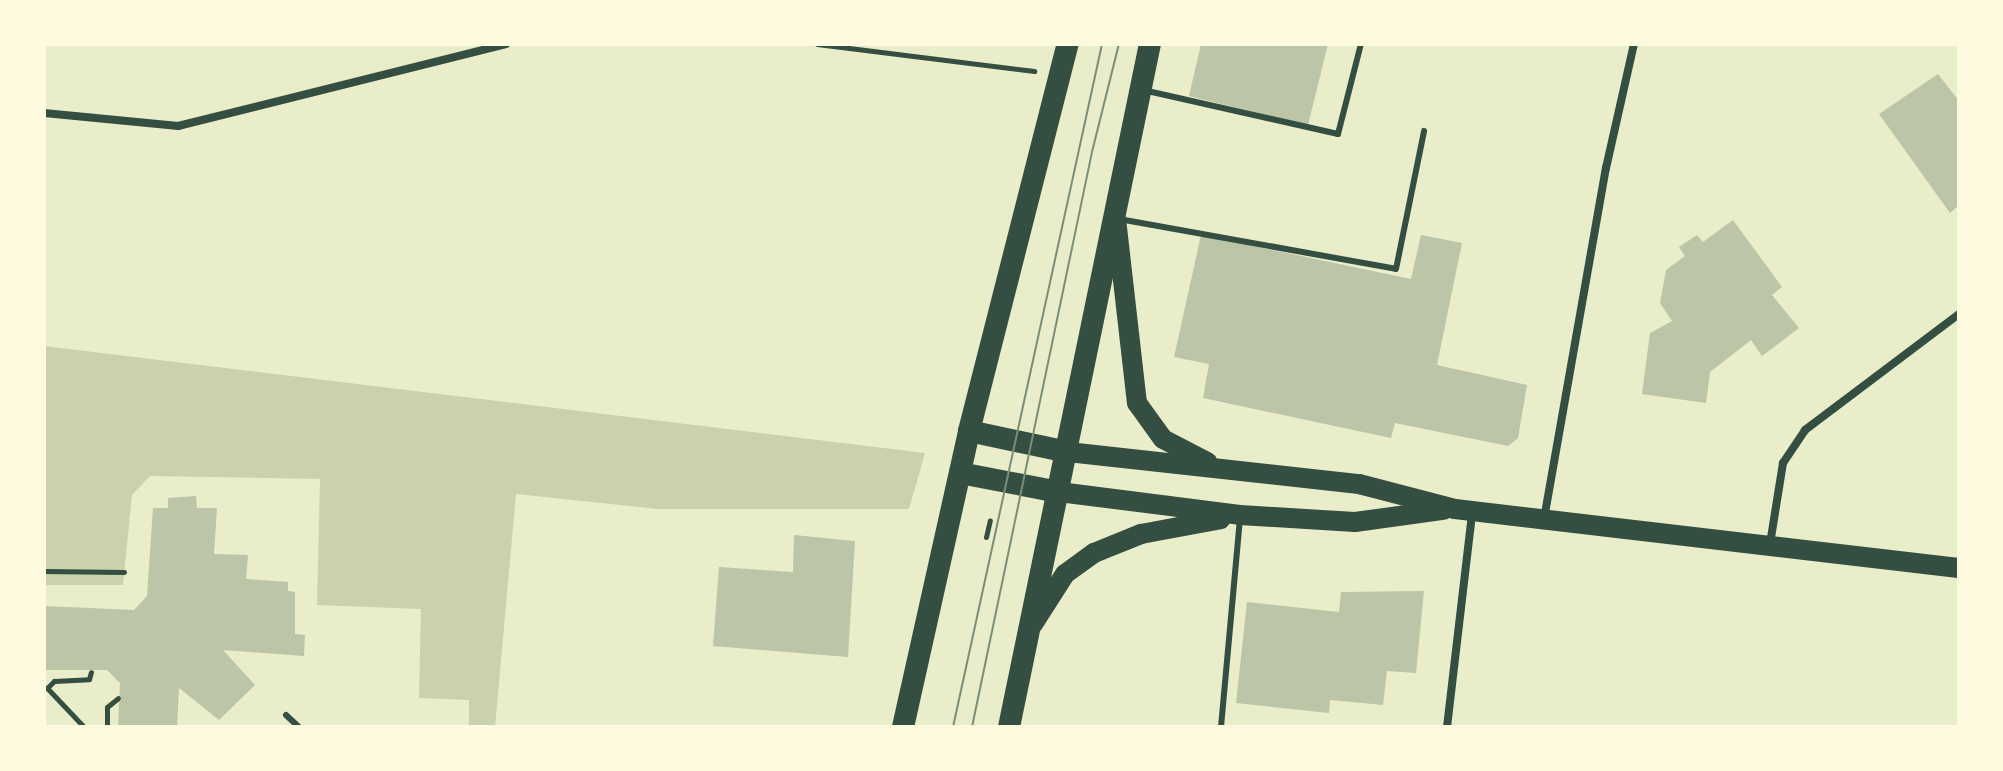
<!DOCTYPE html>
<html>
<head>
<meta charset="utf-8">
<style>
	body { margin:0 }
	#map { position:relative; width:2003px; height:771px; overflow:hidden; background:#e9edc9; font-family:"Roboto Condensed",sans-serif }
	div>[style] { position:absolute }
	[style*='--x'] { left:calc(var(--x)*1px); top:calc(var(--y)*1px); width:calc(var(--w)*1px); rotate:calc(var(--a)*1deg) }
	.green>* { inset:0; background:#cad2ad }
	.building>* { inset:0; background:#bcc5a7 }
	.path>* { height:5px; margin:-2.5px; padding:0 2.5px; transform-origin:2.5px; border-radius:2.5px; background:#344e41 }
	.service>* { height:6px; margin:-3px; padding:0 3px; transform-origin:3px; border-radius:3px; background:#344e41 }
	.minor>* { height:8px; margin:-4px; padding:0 4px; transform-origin:4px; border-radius:4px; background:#344e41 }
	.primary>* { height:20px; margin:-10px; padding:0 10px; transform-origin:10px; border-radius:10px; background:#344e41 }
	.trunk>* { height:22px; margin:-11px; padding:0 11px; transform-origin:11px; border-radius:11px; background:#344e41 }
	.tram>* { height:2px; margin:-1px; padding:0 1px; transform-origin:1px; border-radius:1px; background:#7c8e77 }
	span { translate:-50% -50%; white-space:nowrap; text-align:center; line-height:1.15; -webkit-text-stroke:8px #fefae0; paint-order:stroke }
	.frame { position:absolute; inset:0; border:46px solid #fefae0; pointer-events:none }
</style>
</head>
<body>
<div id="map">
	<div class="green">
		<i style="clip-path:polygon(44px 346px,925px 453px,909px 509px,658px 509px,516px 494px,495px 727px,469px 727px,469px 700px,419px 698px,421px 609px,317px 605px,320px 479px,150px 476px,132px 495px,123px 585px,44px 585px)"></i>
	</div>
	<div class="building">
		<i style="clip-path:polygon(1201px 44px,1328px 44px,1308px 125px,1189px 96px)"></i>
		<i style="clip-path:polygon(1938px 74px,1959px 101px,1959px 205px,1950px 213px,1879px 114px)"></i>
		<i style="clip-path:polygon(1733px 220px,1782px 287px,1772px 295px,1799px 328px,1762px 356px,1751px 340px,1710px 372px,1706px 403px,1642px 394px,1650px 333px,1672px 321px,1660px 303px,1666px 270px,1685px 256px,1679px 247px,1697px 235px,1703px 242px)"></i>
		<i style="clip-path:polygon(1201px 235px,1411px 279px,1421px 235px,1462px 243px,1437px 365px,1527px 385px,1518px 438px,1508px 446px,1395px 423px,1391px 438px,1203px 398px,1209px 364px,1174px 357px)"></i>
		<i style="clip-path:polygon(196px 496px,197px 508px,217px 508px,214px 554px,248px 555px,246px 579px,288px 582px,288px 591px,295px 592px,295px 634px,305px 635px,304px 656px,223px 650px,255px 685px,219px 720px,179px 688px,177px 727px,118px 727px,120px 683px,107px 670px,44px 670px,44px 606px,134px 610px,147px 596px,153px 508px,168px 508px,168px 498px)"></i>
		<i style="clip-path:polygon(794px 535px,855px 541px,848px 657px,713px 646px,719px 567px,793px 572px)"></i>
		<i style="clip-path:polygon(1424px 591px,1416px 673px,1387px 671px,1383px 705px,1330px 700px,1329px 713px,1236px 703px,1247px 602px,1339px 612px,1341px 592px)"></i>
	</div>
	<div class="path">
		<i style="--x:817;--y:44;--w:219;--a:7.1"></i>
		<i style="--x:986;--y:537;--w:17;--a:-77"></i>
		<i style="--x:44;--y:571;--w:80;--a:0.7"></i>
		<i style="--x:84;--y:727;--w:54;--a:-133.5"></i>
		<i style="--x:47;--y:688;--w:10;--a:-45"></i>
		<i style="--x:54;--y:681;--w:35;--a:-3"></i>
		<i style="--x:89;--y:679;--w:7;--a:-74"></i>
		<i style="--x:107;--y:727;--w:20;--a:-90"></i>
		<i style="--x:107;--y:707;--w:14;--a:-39"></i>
	</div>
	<div class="service">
		<i style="--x:1143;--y:90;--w:200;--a:12.7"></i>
		<i style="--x:1338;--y:134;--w:93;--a:-75.7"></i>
		<i style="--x:1119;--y:219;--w:281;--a:10.2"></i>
		<i style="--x:1396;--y:269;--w:141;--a:-78.5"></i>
		<i style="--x:286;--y:715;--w:18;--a:43"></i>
		<i style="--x:1221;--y:727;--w:209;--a:-84.8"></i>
	</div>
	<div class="minor">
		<i style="--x:44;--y:113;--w:135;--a:5.5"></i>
		<i style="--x:178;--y:126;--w:338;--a:-14"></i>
		<i style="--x:1544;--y:519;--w:356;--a:-80"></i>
		<i style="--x:1606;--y:168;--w:127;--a:-77.3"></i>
		<i style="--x:1770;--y:544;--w:82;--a:-80.9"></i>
		<i style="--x:1783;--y:463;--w:40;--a:-56"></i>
		<i style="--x:1805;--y:430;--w:193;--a:-37"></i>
		<i style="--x:1447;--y:727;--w:215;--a:-83.3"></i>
	</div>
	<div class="primary">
		<i style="--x:1116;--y:219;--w:185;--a:83.5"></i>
		<i style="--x:1137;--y:403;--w:44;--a:54.2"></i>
		<i style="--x:1163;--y:439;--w:50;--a:27.6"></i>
		<i style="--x:1068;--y:452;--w:293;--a:6.3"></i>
		<i style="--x:1359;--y:484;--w:99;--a:14.6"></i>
		<i style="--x:1455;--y:509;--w:507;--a:6.68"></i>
		<i style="--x:1059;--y:492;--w:182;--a:7.2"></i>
		<i style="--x:1240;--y:515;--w:115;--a:3.5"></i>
		<i style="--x:1355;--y:522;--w:89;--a:-7.8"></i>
		<i style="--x:1033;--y:624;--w:59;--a:-57.4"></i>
		<i style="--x:1065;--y:574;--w:36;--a:-36"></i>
		<i style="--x:1094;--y:553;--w:51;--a:-22"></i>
		<i style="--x:1141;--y:534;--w:81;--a:-10.6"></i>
	</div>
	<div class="trunk">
		<i style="--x:969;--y:431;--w:101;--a:12"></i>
		<i style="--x:960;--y:473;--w:101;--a:10.9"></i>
		<i style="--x:903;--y:727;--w:303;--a:-77.4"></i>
		<i style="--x:969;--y:431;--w:399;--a:-75.7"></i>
		<i style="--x:1009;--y:727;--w:697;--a:-78.34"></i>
	</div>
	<div class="tram">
		<i style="--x:953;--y:727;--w:699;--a:-77.69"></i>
		<i style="--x:972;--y:727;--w:587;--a:-78.21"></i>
		<i style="--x:1092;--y:152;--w:111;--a:-76"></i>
	</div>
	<div class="frame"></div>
</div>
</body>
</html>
